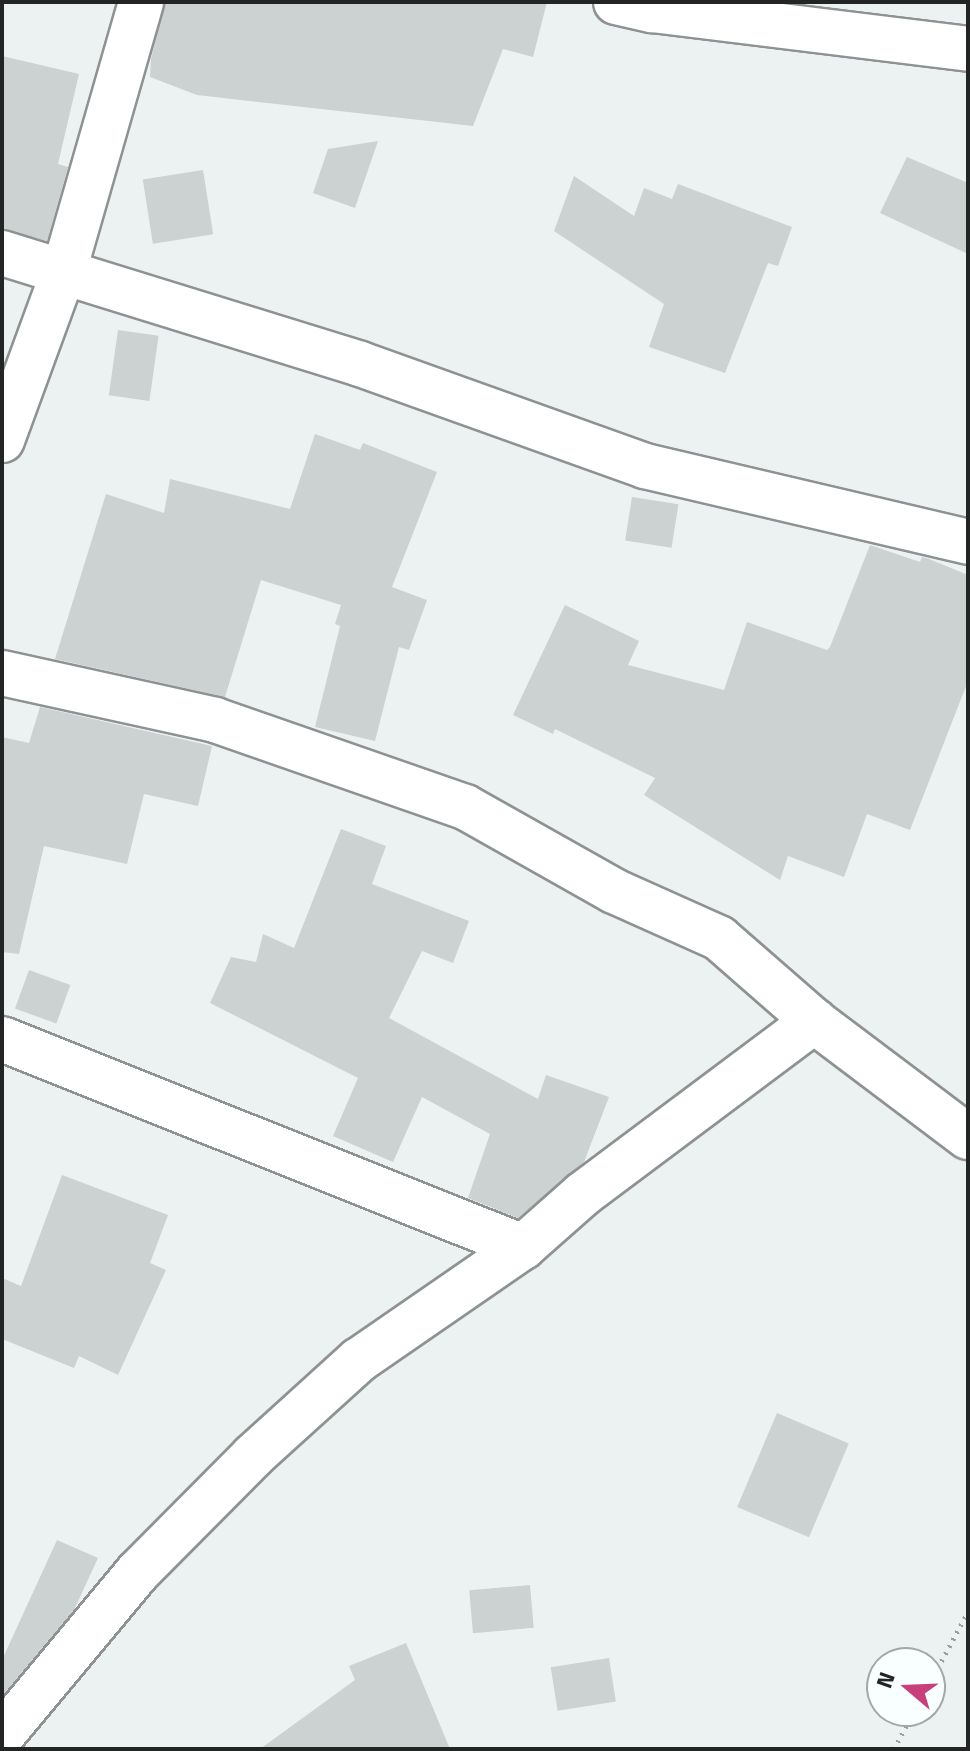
<!DOCTYPE html>
<html>
<head>
<meta charset="utf-8">
<style>
	body { margin:0 }
	#map { position:relative; width:970px; height:1751px; overflow:hidden; background:#ecf1f2; font-family:"Titillium Web",sans-serif }
	div>[style] { position:absolute }
	[style*='--x'] { left:calc(var(--x)*1px); top:calc(var(--y)*1px); width:calc(var(--w)*1px); rotate:calc(var(--a)*1deg) }
	.building>* { inset:0; background:#ccd1d1; transform-origin:0 0 }
	.path>* { height:5px; margin-top:-2.5px; transform-origin:0; background:repeating-linear-gradient(90deg,#9b9e9f 0 2px,transparent 0 8px) }
	.roads { filter:drop-shadow(2px 0 #8e9293) drop-shadow(-2px 0 #8e9293) drop-shadow(0 2px #8e9293) drop-shadow(0 -2px #8e9293) }
	.street>* { height:44px; margin:-22px; padding:0 22px; transform-origin:22px; border-radius:22px; background:#fff }
	span { translate:-50% -50%; white-space:nowrap; text-align:center; line-height:1.15; -webkit-text-stroke:7px #f9feff; paint-order:stroke }
	.frame { position:absolute; inset:0; border:4px solid #232525; pointer-events:none }
	.north { position:absolute; left:866px; top:1647px; width:80px; height:80px; box-sizing:border-box; background:#f9feff; border:2px solid #a3a7a8; border-radius:50%; rotate:289deg; font-size:22px; font-weight:700; line-height:32px; text-align:center; color:#232525 }
	.north::after { content:''; display:block; margin:auto; width:28px; height:36px; background:#c8407b; clip-path:polygon(50% 0,100% 100%,50% 72%,0 100%) }
</style>
</head>
<body>
<div id="map">
	<div class="building">
		<i style="clip-path:polygon(165px 2px,547px 2px,533px 57px,503px 49px,473px 126px,197px 95px,150px 77px,151px 59px)"></i>
		<i style="clip-path:polygon(2px 56px,79px 74px,58px 164px,68px 167px,47px 241px,2px 229px)"></i>
		<i style="clip-path:polygon(378px 141px,355px 208px,313px 193px,328px 149px)"></i>
		<i style="clip-path:polygon(907px 157px,968px 183px,968px 254px,880px 213px)"></i>
		<i style="left:203px;top:170px;width:65px;height:61px;rotate:81deg"></i>
		<i style="clip-path:polygon(574px 176px,634px 216px,644px 188px,672px 199px,678px 184px,792px 227px,778px 266px,768px 263px,725px 373px,649px 347px,664px 304px,554px 231px)"></i>
		<i style="left:118px;top:330px;width:41px;height:66px;rotate:8deg"></i>
		<i style="clip-path:polygon(315px 434px,360px 450px,363px 443px,437px 472px,392px 587px,427px 600px,409px 650px,399px 647px,375px 741px,315px 727px,340px 626px,335px 624px,341px 605px,261px 580px,225px 697px,55px 659px,106px 494px,164px 513px,170px 479px,290px 509px)"></i>
		<i style="left:632px;top:497px;width:47px;height:44px;rotate:9deg"></i>
		<i style="clip-path:polygon(870px 545px,920px 562px,922px 557px,929px 559px,968px 575px,968px 681px,910px 830px,867px 814px,844px 877px,788px 856px,780px 880px,644px 795px,655px 778px,555px 729px,553px 734px,513px 715px,565px 605px,639px 641px,628px 665px,724px 690px,747px 622px,827px 650px,830px 647px)"></i>
		<i style="clip-path:polygon(40px 707px,212px 746px,198px 806px,144px 794px,127px 864px,44px 846px,19px 954px,2px 952px,2px 737px,29px 743px)"></i>
		<i style="clip-path:polygon(341px 829px,386px 846px,372px 884px,469px 921px,453px 963px,422px 951px,389px 1018px,538px 1099px,546px 1075px,609px 1097px,584px 1162px,518px 1218px,468px 1198px,490px 1134px,422px 1097px,393px 1162px,333px 1136px,358px 1078px,210px 1003px,231px 957px,256px 962px,263px 934px,294px 948px)"></i>
		<i style="left:29px;top:970px;width:44px;height:41px;rotate:20deg"></i>
		<i style="clip-path:polygon(62px 1175px,168px 1215px,150px 1263px,166px 1270px,118px 1375px,79px 1356px,74px 1368px,2px 1339px,2px 1278px,21px 1286px)"></i>
		<i style="left:777px;top:1413px;width:78px;height:102px;rotate:23deg"></i>
		<i style="clip-path:polygon(57px 1540px,98px 1558px,74px 1610px,2px 1696px,2px 1660px)"></i>
		<i style="left:530px;top:1585px;width:43px;height:61px;rotate:85deg"></i>
		<i style="clip-path:polygon(406px 1643px,450px 1749px,260px 1749px,355px 1680px,349px 1666px)"></i>
		<i style="left:609px;top:1658px;width:44px;height:59px;rotate:81deg"></i>
	</div>
	<div class="path">
		<i style="--x:930;--y:1682;--w:80;--a:-61.5"></i>
		<i style="--x:894;--y:1749;--w:43;--a:-62.2"></i>
	</div>
	<div class="roads">
		<div class="street">
			<i style="--x:616;--y:2;--w:37;--a:13"></i>
			<i style="--x:652;--y:10;--w:318;--a:7"></i>
			<i style="--x:2;--y:253;--w:375;--a:17.2"></i>
			<i style="--x:360;--y:364;--w:303;--a:19.7"></i>
			<i style="--x:645;--y:466;--w:332;--a:13.2"></i>
			<i style="--x:2;--y:440;--w:180;--a:-69.9"></i>
			<i style="--x:64;--y:271;--w:280;--a:-74"></i>
			<i style="--x:2;--y:673;--w:218;--a:12.4"></i>
			<i style="--x:215;--y:720;--w:265;--a:19.2"></i>
			<i style="--x:465;--y:807;--w:171;--a:29.4"></i>
			<i style="--x:614;--y:891;--w:115;--a:24.1"></i>
			<i style="--x:719;--y:938;--w:126;--a:41.1"></i>
			<i style="--x:814;--y:1021;--w:193;--a:37"></i>
			<i style="--x:2;--y:1039;--w:561;--a:21.76"></i>
			<i style="--x:2;--y:1735;--w:212;--a:-50.2"></i>
			<i style="--x:138;--y:1572;--w:163;--a:-45.2"></i>
			<i style="--x:253;--y:1456;--w:143;--a:-42.2"></i>
			<i style="--x:359;--y:1360;--w:199;--a:-34.6"></i>
			<i style="--x:523;--y:1247;--w:80;--a:-41.5"></i>
			<i style="--x:583;--y:1194;--w:289;--a:-36.8"></i>
		</div>
	</div>
	<div class="frame"></div>
	<div class="north">N</div>
</div>
</body>
</html>
